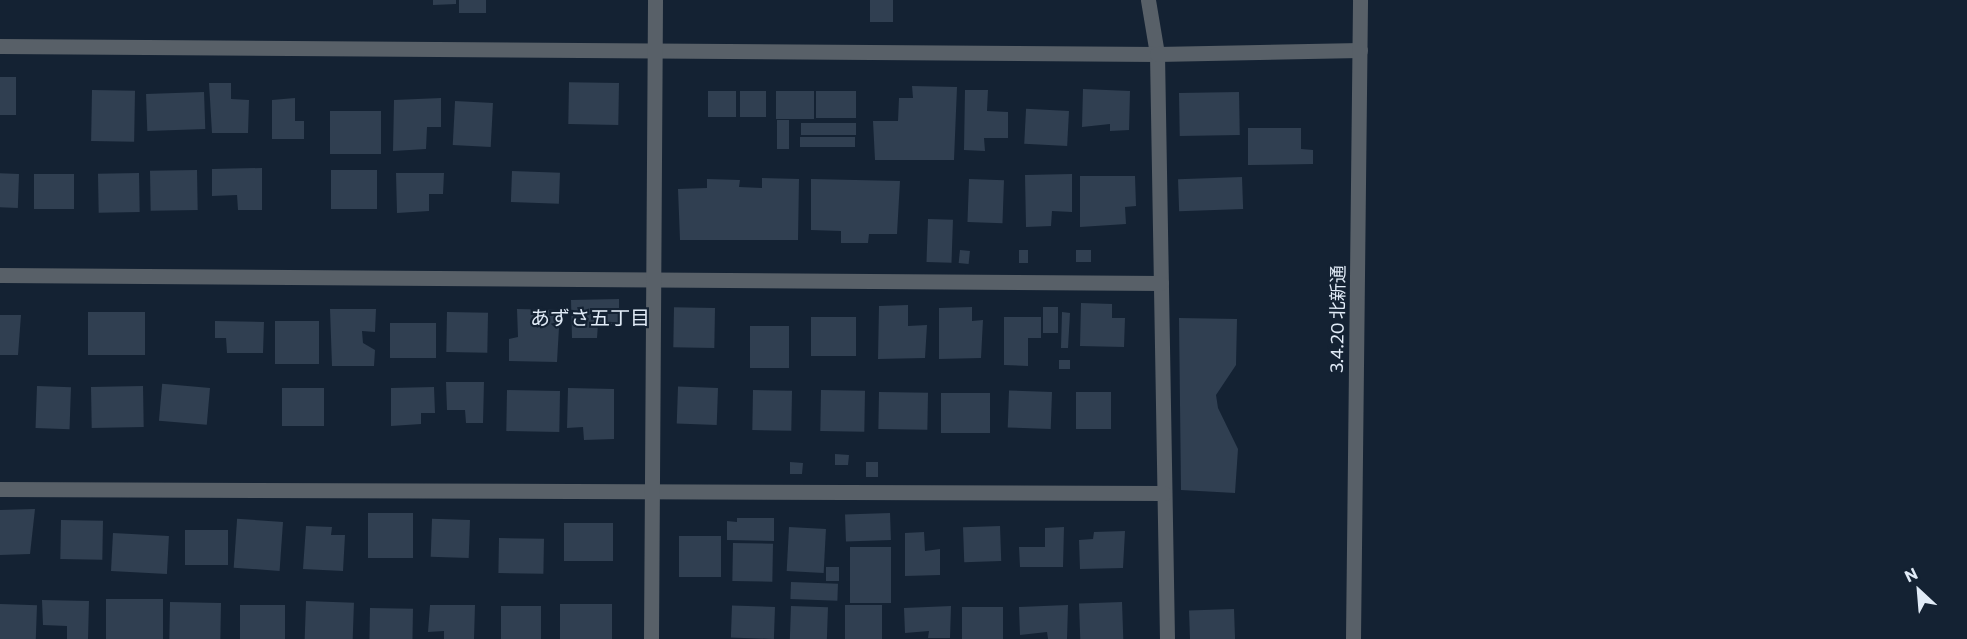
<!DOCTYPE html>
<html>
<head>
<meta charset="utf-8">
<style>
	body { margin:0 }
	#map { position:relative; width:1967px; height:639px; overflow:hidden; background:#142233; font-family:Commissioner,"Noto Sans JP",sans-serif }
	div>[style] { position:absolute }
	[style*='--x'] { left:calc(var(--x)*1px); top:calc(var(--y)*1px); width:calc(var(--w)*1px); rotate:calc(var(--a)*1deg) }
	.building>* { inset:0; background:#303f51; transform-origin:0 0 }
	.minor>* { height:15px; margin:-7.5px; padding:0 7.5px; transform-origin:7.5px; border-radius:7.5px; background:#586068 }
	span { translate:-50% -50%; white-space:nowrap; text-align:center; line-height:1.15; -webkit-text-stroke:4.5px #142233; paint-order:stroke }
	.street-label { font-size:18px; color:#e1ebf7 }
	.neighbourhood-label { font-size:20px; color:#e1ebf7 }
	.north { position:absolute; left:1889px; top:561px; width:60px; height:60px; -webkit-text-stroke:4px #142233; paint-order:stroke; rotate:334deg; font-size:16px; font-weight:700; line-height:24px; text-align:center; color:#e1ebf7 }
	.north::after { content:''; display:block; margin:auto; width:21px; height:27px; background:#e1ebf7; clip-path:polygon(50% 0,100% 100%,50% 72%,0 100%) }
</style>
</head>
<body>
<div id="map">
	<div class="building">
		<i style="clip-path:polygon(433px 0,456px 0,456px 4px,433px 5px)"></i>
		<i style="left:459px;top:0;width:27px;height:13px"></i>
		<i style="left:870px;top:0;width:23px;height:22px"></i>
		<i style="left:16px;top:77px;width:38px;height:16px;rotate:90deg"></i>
		<i style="clip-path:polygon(209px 83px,231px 83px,231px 99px,249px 100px,248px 133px,212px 133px)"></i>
		<i style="left:619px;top:83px;width:42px;height:50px;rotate:91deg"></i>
		<i style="clip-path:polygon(912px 86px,957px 87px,954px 160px,875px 160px,873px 121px,898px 121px,899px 98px,913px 98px)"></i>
		<i style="clip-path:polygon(1083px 89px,1130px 91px,1129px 130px,1110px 131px,1110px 124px,1082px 127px)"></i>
		<i style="left:92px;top:90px;width:43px;height:51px;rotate:1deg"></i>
		<i style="clip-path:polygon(965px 90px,988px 90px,987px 111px,1008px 112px,1008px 138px,984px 138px,985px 151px,964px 150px)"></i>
		<i style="left:708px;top:91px;width:28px;height:26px"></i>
		<i style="left:740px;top:91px;width:26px;height:26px"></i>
		<i style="left:776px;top:91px;width:38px;height:28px"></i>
		<i style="left:816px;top:91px;width:40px;height:27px"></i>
		<i style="left:204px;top:92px;width:37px;height:58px;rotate:88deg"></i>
		<i style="left:1239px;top:92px;width:43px;height:60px;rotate:89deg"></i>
		<i style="clip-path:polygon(295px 98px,295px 121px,304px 121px,304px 139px,272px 139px,272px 100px)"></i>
		<i style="clip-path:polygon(441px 98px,441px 127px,427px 127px,426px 149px,393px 151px,394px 100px)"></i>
		<i style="left:493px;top:103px;width:44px;height:38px;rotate:93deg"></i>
		<i style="left:330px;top:111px;width:51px;height:43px"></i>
		<i style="left:1069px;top:111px;width:35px;height:43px;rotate:93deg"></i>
		<i style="left:789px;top:120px;width:29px;height:12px;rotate:90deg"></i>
		<i style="left:856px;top:123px;width:12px;height:55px;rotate:90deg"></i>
		<i style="clip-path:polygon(1248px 128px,1301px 128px,1301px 149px,1313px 150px,1313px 164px,1248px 165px)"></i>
		<i style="left:855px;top:137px;width:10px;height:55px;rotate:90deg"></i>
		<i style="clip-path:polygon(262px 168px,262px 210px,238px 210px,237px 195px,212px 196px,212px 169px)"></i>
		<i style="left:197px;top:170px;width:40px;height:47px;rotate:89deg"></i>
		<i style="left:331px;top:170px;width:46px;height:39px"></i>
		<i style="left:512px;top:171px;width:48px;height:31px;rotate:2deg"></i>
		<i style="left:139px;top:173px;width:39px;height:41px;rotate:89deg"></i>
		<i style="clip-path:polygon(396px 173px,444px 173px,443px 194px,429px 194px,429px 211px,397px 213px)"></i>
		<i style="left:19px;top:174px;width:34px;height:19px;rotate:92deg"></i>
		<i style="left:34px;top:174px;width:40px;height:35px"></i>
		<i style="clip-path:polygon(1072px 174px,1072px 212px,1052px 211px,1051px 226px,1026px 227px,1025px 175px)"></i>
		<i style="clip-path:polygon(1080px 176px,1135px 176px,1136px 206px,1125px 207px,1126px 224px,1080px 227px)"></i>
		<i style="left:1242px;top:177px;width:32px;height:64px;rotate:88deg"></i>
		<i style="clip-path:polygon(762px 178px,799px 179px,798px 240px,680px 240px,678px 189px,707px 188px,707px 179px,740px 180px,739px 187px,762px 188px)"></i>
		<i style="clip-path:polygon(811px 179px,900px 181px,897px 234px,869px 234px,868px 243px,841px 243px,841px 231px,811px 230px)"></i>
		<i style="left:969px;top:179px;width:35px;height:43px;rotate:2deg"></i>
		<i style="left:928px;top:219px;width:25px;height:43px;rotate:2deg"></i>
		<i style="left:960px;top:250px;width:10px;height:13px;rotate:6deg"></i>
		<i style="left:1019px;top:250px;width:9px;height:13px"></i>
		<i style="left:1076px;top:250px;width:15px;height:12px"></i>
		<i style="clip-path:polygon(619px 299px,619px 324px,598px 324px,597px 338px,572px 338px,571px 300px)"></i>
		<i style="clip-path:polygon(1081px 303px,1112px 304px,1112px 318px,1125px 318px,1124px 347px,1080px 346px)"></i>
		<i style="clip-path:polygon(908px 305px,908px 326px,927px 325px,925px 358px,878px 359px,879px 306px)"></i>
		<i style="clip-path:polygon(972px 307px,972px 321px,983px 320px,981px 358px,939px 359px,939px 308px)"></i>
		<i style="left:1043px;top:307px;width:15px;height:26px"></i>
		<i style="left:715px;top:308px;width:40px;height:41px;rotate:91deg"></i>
		<i style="clip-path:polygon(330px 309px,376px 309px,375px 332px,362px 331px,363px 343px,375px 350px,374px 366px,332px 366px)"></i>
		<i style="clip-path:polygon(517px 309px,560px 310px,557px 362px,509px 361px,509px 339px,518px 337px)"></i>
		<i style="left:88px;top:312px;width:57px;height:43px"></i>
		<i style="left:447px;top:312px;width:41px;height:40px;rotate:1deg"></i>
		<i style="clip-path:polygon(1062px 312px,1070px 313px,1068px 348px,1061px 348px)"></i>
		<i style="clip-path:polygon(0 315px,21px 315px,18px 355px,0 355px)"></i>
		<i style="left:856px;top:317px;width:39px;height:45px;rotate:90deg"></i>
		<i style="clip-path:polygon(1004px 317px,1041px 317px,1041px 338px,1028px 338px,1028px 366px,1004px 365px)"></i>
		<i style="clip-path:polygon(1179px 318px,1237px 319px,1236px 365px,1216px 395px,1218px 408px,1238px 449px,1235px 493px,1181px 490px)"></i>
		<i style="clip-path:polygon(215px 321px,264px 322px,263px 353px,227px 353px,226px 338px,215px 338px)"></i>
		<i style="left:275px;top:321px;width:44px;height:43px"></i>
		<i style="left:390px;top:323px;width:46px;height:35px"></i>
		<i style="left:750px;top:326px;width:39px;height:42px"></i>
		<i style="left:1059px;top:360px;width:11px;height:9px"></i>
		<i style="clip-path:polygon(446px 382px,484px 382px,483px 423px,466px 423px,465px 410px,447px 410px)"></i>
		<i style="left:37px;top:386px;width:34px;height:42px;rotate:2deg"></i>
		<i style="left:143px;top:386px;width:41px;height:52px;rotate:89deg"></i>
		<i style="clip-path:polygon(434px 387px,435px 413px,421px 413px,421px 424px,391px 426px,391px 388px)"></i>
		<i style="left:210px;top:388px;width:37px;height:48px;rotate:95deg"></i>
		<i style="left:282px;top:388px;width:42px;height:38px"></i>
		<i style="clip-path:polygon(568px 388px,614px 389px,614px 439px,584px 440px,583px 427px,567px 428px)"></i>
		<i style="left:718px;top:388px;width:37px;height:40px;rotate:92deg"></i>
		<i style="left:753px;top:390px;width:39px;height:40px;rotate:1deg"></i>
		<i style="left:821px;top:390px;width:44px;height:41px;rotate:1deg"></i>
		<i style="left:560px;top:391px;width:41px;height:53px;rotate:91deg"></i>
		<i style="left:879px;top:392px;width:49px;height:37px;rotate:1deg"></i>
		<i style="left:1052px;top:392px;width:37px;height:43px;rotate:92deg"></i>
		<i style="left:1076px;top:392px;width:35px;height:37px"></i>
		<i style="left:941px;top:393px;width:49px;height:40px"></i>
		<i style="clip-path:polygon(835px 454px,849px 455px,848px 465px,835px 465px)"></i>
		<i style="clip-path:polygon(790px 462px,803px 463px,802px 474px,790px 474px)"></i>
		<i style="left:866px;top:462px;width:12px;height:15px"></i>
		<i style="clip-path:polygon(35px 509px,30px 554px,0 555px,0 510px)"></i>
		<i style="left:368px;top:513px;width:45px;height:45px"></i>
		<i style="left:890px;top:513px;width:27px;height:45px;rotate:88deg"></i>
		<i style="clip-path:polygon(737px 518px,774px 518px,774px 541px,727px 540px,727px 521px,737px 522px)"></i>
		<i style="left:61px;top:520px;width:42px;height:39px;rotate:1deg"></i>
		<i style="left:470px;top:520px;width:38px;height:38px;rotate:92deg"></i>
		<i style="left:283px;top:522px;width:49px;height:46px;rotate:94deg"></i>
		<i style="left:564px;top:523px;width:49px;height:38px"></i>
		<i style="clip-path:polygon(306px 526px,332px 527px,331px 535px,345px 535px,343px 571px,303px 569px)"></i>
		<i style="left:1000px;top:526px;width:35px;height:37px;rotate:88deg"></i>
		<i style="left:789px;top:527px;width:37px;height:44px;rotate:3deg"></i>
		<i style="clip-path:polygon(1064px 527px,1063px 567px,1020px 567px,1019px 547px,1045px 547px,1045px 528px)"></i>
		<i style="left:185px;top:530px;width:43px;height:35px"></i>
		<i style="clip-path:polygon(1125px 531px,1123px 568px,1080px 569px,1079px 540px,1093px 539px,1094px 532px)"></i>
		<i style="clip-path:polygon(924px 532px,925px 551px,940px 549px,940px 575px,905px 576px,905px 533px)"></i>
		<i style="left:113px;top:533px;width:56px;height:38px;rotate:3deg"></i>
		<i style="left:679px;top:536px;width:42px;height:41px"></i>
		<i style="left:499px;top:538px;width:45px;height:35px;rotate:1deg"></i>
		<i style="left:733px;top:543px;width:40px;height:38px;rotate:1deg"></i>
		<i style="left:850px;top:547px;width:41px;height:56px"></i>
		<i style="left:826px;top:567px;width:13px;height:14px"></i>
		<i style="left:791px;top:582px;width:47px;height:17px;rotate:2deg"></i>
		<i style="left:106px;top:599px;width:57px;height:40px"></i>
		<i style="clip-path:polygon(42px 600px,89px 601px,88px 639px,67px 639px,67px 626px,43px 625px)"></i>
		<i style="left:306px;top:601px;width:48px;height:38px;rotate:2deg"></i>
		<i style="left:170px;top:602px;width:51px;height:37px;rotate:1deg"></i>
		<i style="left:1122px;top:602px;width:37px;height:43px;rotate:88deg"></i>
		<i style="left:0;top:604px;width:37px;height:35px;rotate:2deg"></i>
		<i style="left:612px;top:604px;width:35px;height:52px;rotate:90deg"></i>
		<i style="left:240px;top:605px;width:45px;height:34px"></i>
		<i style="clip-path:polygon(430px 605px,475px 605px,474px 639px,444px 639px,444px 631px,428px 632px)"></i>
		<i style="left:845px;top:605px;width:37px;height:34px"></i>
		<i style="clip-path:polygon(1068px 605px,1067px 639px,1048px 639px,1047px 632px,1020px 635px,1019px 607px)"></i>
		<i style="left:501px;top:606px;width:40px;height:33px"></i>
		<i style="left:791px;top:606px;width:37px;height:33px;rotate:2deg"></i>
		<i style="clip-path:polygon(951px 606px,950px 638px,928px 638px,929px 631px,905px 633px,904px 608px)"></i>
		<i style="left:775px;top:607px;width:32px;height:43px;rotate:92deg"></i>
		<i style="left:1003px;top:607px;width:32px;height:41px;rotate:90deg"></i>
		<i style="left:370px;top:608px;width:43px;height:31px;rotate:1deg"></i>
		<i style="left:1234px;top:609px;width:30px;height:45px;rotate:88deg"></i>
	</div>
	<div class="minor">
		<i style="--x:1148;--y:0;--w:55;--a:80.5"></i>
		<i style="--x:1157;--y:54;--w:585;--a:89.02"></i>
		<i style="--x:0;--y:46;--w:1157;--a:0.4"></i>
		<i style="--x:1157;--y:54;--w:203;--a:-1.1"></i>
		<i style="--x:0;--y:275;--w:1161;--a:0.39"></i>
		<i style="--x:0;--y:489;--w:1164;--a:0.2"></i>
		<i style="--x:651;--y:639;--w:639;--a:-89.64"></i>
		<i style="--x:1353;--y:639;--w:639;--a:-89.37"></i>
	</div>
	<div class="street-label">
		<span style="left:1337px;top:319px;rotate:-89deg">3.4.20 北新通</span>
	</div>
	<div class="neighbourhood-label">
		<span style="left:590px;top:317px">あずさ五丁目</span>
	</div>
	<div class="north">N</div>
</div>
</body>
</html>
